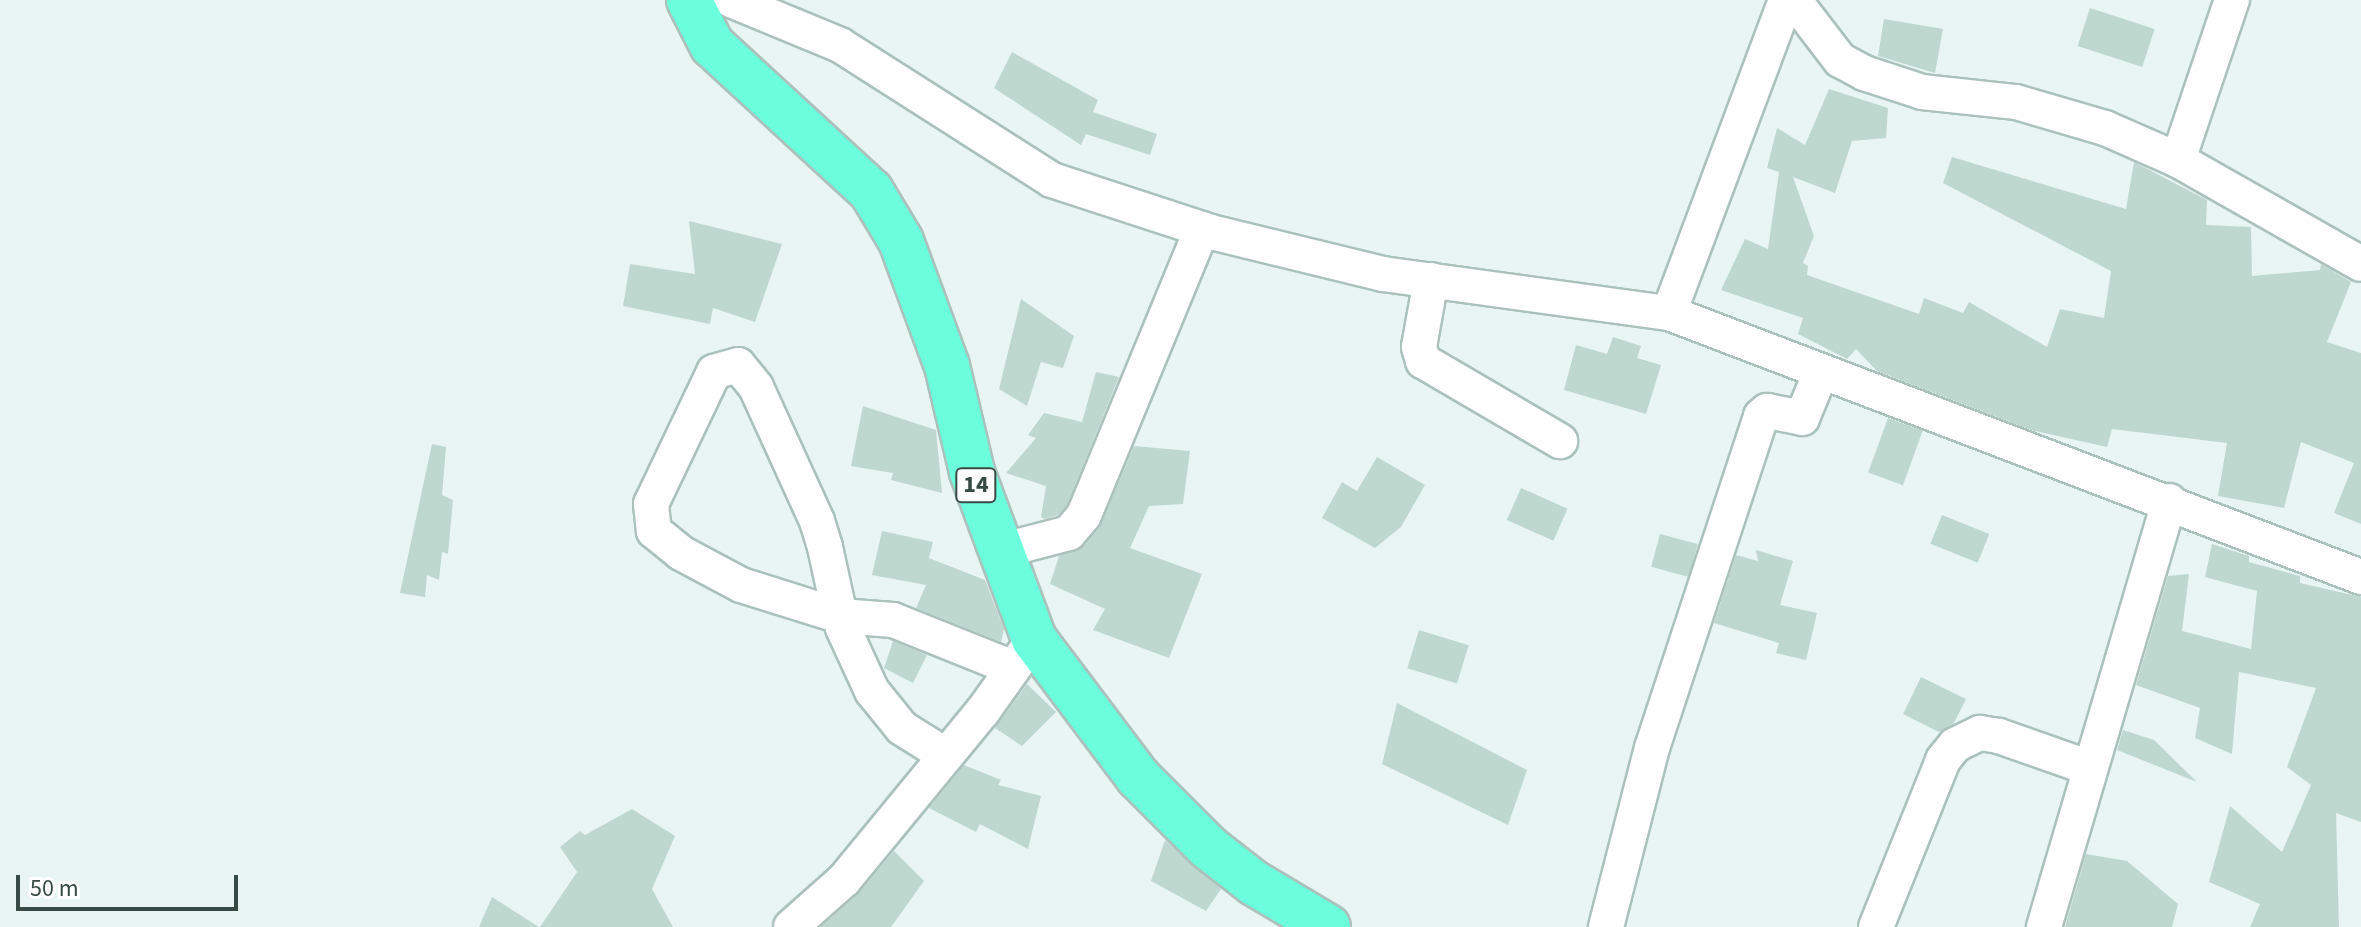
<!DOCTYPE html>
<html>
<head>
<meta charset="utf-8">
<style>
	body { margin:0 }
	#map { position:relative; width:2361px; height:927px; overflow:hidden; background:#e9f5f3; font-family:"Source Sans 3",sans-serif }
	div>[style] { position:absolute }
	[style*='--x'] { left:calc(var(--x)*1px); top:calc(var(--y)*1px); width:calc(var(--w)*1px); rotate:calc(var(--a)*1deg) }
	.building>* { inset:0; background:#bed8d0; transform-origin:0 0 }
	.roads { filter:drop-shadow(2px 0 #abc1bc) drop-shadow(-2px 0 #abc1bc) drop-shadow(0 2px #abc1bc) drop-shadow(0 -2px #abc1bc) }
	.minor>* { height:34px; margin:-17px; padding:0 17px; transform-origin:17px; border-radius:17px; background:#fff }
	.highway>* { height:44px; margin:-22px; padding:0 22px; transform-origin:22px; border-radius:22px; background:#6bffdd }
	span { translate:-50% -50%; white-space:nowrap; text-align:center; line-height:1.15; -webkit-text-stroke:7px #fff; paint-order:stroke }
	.shield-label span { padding:2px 6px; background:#fff; border:2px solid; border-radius:6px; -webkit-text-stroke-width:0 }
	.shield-label { font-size:24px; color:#374a44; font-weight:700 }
	.scale { position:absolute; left:16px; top:875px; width:222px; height:36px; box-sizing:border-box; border:4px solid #374a44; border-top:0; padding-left:10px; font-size:24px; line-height:28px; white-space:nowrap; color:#374a44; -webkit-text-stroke:6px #fff; paint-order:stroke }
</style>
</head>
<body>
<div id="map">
	<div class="building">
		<i style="left:2090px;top:8px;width:68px;height:40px;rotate:18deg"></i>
		<i style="clip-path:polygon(1884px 19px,1943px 29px,1935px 73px,1878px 56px)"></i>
		<i style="clip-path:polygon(1012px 52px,1098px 100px,1093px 112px,1157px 134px,1150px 155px,1086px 134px,1081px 145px,994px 88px)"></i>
		<i style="clip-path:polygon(1829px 89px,1888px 108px,1886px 138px,1852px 141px,1835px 193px,1793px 177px,1814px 236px,1803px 263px,1808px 266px,1807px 275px,1919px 314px,1924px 298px,1963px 313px,1969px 302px,2047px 347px,2060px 309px,2104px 318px,2111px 271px,1943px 183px,1952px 157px,2126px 209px,2134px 162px,2207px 200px,2206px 225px,2251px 227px,2252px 276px,2320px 270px,2321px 264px,2351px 282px,2327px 342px,2361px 353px,2361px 524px,2334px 513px,2354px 463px,2301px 442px,2284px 508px,2218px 496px,2227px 443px,2112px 429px,2107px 447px,2031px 430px,1877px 371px,1856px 349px,1847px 359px,1798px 334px,1803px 318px,1721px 290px,1745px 239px,1768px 249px,1779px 172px,1767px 168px,1777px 128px,1805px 145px)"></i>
		<i style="clip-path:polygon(689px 221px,782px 244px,755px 322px,713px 308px,710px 324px,623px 306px,630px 264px,695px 274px)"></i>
		<i style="clip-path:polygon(1021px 299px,1074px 336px,1063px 368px,1041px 362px,1027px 406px,999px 389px)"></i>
		<i style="clip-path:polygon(1613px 337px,1641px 346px,1637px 358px,1661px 365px,1646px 414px,1564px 390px,1576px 345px,1607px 354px)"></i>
		<i style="clip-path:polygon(1096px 372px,1119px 377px,1067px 505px,1058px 515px,1045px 519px,1041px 517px,1046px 486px,1006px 473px,1036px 438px,1028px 435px,1044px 413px,1082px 422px)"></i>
		<i style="clip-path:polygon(863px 406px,936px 430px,942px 493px,891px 480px,893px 473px,851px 466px)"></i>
		<i style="left:1888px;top:418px;width:37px;height:58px;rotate:20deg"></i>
		<i style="clip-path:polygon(432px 444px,446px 447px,442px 495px,453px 500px,448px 554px,442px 552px,439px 580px,427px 575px,425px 597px,400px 593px)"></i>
		<i style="clip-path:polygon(1134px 446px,1190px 451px,1183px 504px,1149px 506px,1130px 548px,1202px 574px,1169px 658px,1093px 630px,1105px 609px,1050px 584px,1059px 556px,1084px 546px,1100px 527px)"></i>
		<i style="clip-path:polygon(1377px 457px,1425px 485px,1401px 527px,1375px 548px,1322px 518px,1342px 482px,1357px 491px)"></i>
		<i style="left:1521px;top:488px;width:51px;height:35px;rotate:24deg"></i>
		<i style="left:1942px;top:515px;width:51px;height:31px;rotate:22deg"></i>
		<i style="clip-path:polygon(882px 531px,933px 542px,929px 558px,985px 580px,1004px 629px,1001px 642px,916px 608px,926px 585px,872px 575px)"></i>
		<i style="left:1660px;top:534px;width:39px;height:34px;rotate:15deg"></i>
		<i style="clip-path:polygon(2212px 544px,2249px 556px,2249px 562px,2300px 576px,2300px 583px,2361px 597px,2361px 822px,2336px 813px,2339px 927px,2250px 927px,2260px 904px,2209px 882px,2230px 806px,2282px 852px,2311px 785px,2287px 767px,2316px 688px,2239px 672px,2232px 754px,2195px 738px,2200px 708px,2136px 685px,2168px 576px,2189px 574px,2182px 631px,2251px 649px,2257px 591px,2205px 577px)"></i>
		<i style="clip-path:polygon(1756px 550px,1793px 561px,1780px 605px,1817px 613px,1806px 660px,1776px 653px,1779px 643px,1714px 623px,1736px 555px,1758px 561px)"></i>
		<i style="left:1419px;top:630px;width:52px;height:40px;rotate:17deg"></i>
		<i style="clip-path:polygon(893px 641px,927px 655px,913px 683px,884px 668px)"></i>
		<i style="clip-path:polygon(1921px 677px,1966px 699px,1954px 723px,1939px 732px,1903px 714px)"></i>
		<i style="clip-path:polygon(1027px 684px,1056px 712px,1022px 746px,995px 728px)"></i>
		<i style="clip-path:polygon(1397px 703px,1527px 770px,1508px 825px,1382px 764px)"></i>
		<i style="clip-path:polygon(2123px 730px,2154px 740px,2197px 782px,2117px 750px)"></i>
		<i style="clip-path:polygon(964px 765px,1001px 780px,998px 785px,1041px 796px,1028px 849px,980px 824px,976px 832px,929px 808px)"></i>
		<i style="clip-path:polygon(632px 809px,675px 836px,652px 889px,673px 927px,540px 927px,577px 872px,560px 847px,580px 831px,585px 835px)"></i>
		<i style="clip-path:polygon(1165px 840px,1221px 889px,1206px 911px,1151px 881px)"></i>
		<i style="clip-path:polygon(894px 851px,924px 881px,891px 927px,821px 927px,859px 893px)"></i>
		<i style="clip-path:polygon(2086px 854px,2127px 861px,2178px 904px,2172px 927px,2065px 927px)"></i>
		<i style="clip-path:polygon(492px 897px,539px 927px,479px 927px)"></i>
	</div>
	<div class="roads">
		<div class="minor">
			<i style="--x:731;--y:0;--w:118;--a:22.4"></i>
			<i style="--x:840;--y:45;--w:251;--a:32.5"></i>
			<i style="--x:1052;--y:180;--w:167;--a:18.1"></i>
			<i style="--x:1211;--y:232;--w:177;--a:13.7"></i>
			<i style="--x:1383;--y:274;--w:289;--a:7.8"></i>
			<i style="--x:1786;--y:0;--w:334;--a:110.5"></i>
			<i style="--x:1669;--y:313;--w:741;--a:20.88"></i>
			<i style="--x:1794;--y:0;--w:76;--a:52.5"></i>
			<i style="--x:1840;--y:60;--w:27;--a:28"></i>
			<i style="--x:1864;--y:73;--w:61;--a:18.1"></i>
			<i style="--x:1922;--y:92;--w:95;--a:6.1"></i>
			<i style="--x:2016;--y:102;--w:93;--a:16.3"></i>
			<i style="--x:2105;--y:128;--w:80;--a:23.7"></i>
			<i style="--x:2178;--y:160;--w:210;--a:29.6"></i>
			<i style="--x:2178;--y:160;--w:169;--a:-71.4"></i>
			<i style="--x:1431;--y:280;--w:68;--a:100.2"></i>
			<i style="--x:1419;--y:347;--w:15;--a:74"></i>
			<i style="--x:1423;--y:361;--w:159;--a:30.3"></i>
			<i style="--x:1000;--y:551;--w:71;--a:-14.6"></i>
			<i style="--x:1069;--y:533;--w:23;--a:-50"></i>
			<i style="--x:1084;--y:515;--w:309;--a:-67.6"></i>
			<i style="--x:945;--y:755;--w:51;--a:-147.9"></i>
			<i style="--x:902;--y:728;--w:48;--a:-129"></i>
			<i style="--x:872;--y:691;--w:69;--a:-114.7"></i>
			<i style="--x:843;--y:628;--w:12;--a:-104"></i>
			<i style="--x:840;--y:616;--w:71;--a:-102.3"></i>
			<i style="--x:825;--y:547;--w:27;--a:-107"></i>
			<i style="--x:817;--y:521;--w:147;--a:-114.5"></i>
			<i style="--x:756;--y:387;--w:28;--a:-129"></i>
			<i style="--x:738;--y:365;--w:25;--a:164"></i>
			<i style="--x:714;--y:372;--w:146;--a:115.5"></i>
			<i style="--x:651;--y:504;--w:27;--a:84"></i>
			<i style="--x:654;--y:531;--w:35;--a:39"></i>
			<i style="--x:681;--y:553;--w:68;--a:28.1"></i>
			<i style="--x:741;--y:585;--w:104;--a:17.4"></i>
			<i style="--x:840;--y:616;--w:53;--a:4.3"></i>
			<i style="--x:893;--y:620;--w:129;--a:21.8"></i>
			<i style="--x:791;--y:927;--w:71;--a:-41.6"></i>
			<i style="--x:844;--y:880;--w:219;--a:-50.6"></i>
			<i style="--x:983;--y:711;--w:76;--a:-54.6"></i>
			<i style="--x:1606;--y:927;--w:185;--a:-75.6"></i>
			<i style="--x:1652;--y:748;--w:349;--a:-71.8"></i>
			<i style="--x:1761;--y:416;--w:8;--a:-40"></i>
			<i style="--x:1767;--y:411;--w:36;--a:11"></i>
			<i style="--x:1802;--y:418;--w:50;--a:-67.6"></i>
			<i style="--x:1876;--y:927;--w:180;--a:-68.1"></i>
			<i style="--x:1943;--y:760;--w:19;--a:-51"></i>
			<i style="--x:1955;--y:745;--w:28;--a:-26"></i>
			<i style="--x:1980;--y:733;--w:19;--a:9"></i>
			<i style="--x:1999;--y:736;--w:93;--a:19.4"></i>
			<i style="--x:2044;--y:927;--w:444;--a:-73.6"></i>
		</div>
		<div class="highway">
			<i style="--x:689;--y:0;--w:51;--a:62.9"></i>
			<i style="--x:712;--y:45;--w:216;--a:42.6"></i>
			<i style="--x:871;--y:191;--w:58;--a:59"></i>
			<i style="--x:901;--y:241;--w:133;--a:69.8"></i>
			<i style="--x:947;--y:366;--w:109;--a:76.7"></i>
			<i style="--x:972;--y:472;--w:178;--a:69.6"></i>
			<i style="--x:1034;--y:639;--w:173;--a:53"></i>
			<i style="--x:1138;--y:777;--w:100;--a:45"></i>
			<i style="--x:1209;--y:848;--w:57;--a:37.9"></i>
			<i style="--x:1254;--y:883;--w:86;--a:30.7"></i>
		</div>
	</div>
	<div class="shield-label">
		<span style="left:976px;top:485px">14</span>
	</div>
	<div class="scale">50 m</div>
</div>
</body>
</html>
